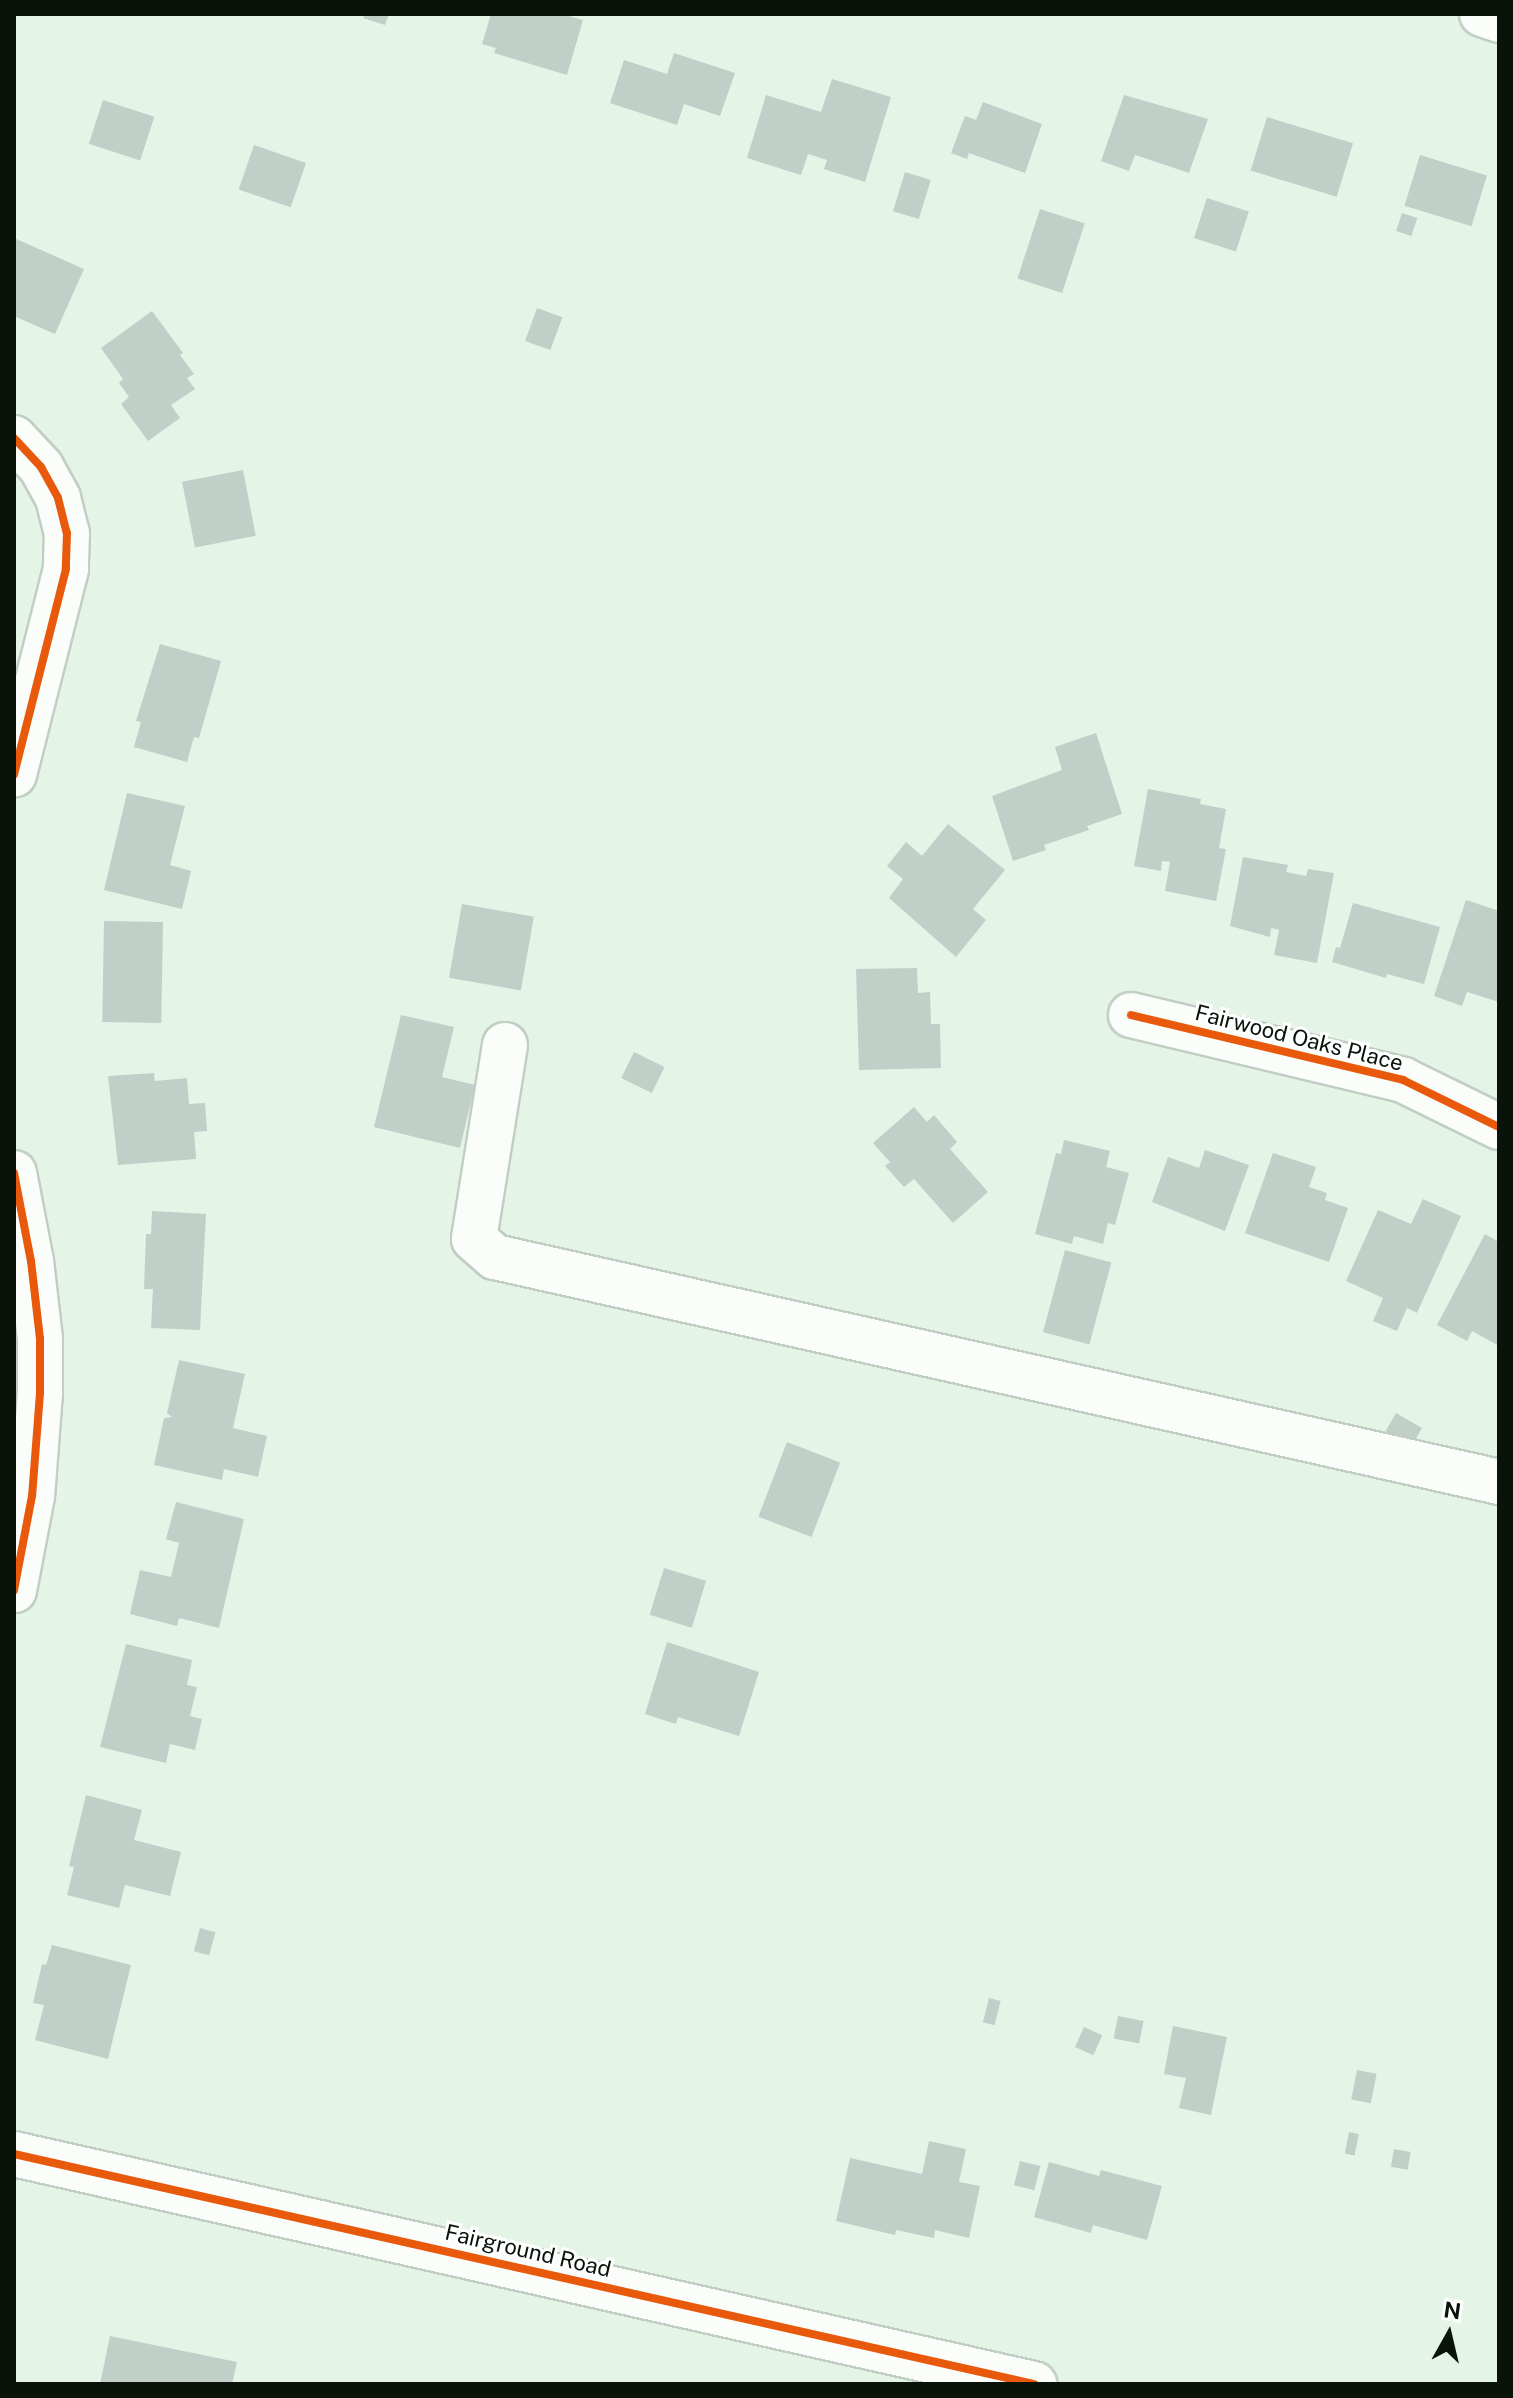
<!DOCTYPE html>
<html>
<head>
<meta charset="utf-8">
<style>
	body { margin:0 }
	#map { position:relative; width:1513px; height:2398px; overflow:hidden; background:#e4f4e6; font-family:"Public Sans",sans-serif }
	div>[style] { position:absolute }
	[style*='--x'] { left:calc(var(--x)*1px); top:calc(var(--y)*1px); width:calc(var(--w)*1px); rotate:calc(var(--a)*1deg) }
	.building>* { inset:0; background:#c0d0c8; transform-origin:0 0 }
	.roads { filter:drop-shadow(2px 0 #c1cec3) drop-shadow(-2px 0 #c1cec3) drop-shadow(0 2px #c1cec3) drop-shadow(0 -2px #c1cec3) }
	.minor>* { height:44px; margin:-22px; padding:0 22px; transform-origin:22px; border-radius:22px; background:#fbfdfb }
	.cycleway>* { height:8px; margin:-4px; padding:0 4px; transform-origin:4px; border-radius:4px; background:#e8590c }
	span { translate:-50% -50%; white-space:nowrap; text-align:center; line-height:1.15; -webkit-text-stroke:6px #fff; paint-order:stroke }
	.street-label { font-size:22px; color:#09130a }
	.frame { position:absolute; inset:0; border:16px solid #09130a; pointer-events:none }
	.north { position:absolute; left:1409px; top:2294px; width:80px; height:80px; -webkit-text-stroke:6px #fff; paint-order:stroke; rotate:8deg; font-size:22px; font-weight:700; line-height:32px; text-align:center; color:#09130a }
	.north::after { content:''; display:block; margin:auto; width:28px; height:36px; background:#09130a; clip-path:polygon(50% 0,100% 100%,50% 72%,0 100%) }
</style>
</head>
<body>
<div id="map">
	<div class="building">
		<i style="clip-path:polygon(365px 14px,389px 14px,385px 25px,363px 18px)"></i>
		<i style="clip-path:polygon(491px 14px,562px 14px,583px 20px,567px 75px,494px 53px,496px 48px,482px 44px)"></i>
		<i style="clip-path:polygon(674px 53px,735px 73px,720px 116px,684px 104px,677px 125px,610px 103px,624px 60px,667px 74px)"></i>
		<i style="clip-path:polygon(832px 79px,891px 97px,865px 182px,824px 169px,827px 160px,808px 154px,801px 175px,747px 158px,766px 95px,821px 112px)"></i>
		<i style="clip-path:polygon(1124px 95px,1208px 119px,1189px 173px,1135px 155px,1129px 171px,1101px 161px)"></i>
		<i style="left:103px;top:100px;width:54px;height:46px;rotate:18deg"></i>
		<i style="clip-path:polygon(983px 102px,1042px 124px,1025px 173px,969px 153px,967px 159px,951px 153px,965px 116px,976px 120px)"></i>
		<i style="left:1267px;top:117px;width:90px;height:56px;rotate:17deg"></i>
		<i style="left:254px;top:145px;width:55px;height:47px;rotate:19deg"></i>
		<i style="left:1420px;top:155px;width:70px;height:53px;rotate:17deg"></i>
		<i style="left:905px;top:172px;width:27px;height:41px;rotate:17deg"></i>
		<i style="left:1207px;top:198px;width:44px;height:42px;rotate:18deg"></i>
		<i style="left:1040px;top:209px;width:47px;height:73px;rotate:18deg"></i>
		<i style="left:1402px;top:213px;width:16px;height:19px;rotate:18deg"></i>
		<i style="clip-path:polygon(14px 238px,84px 269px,55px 334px,14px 316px)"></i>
		<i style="left:537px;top:308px;width:27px;height:35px;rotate:20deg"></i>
		<i style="clip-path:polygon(152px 311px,183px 353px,180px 355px,194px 374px,187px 378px,195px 389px,171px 405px,180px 418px,148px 441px,121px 404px,129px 397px,119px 383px,123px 379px,101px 348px)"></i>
		<i style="left:243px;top:470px;width:67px;height:62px;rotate:79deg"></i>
		<i style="clip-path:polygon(160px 644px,221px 661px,199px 738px,194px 737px,187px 762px,134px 747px,141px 722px,136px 721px)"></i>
		<i style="clip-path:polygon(1096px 733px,1122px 814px,1087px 826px,1089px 830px,1044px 845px,1046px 850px,1013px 861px,992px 796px,1062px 770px,1055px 747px)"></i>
		<i style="clip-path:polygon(1148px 789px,1201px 799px,1200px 804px,1226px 809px,1219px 848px,1226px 849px,1216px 901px,1165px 891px,1170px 862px,1162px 861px,1161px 871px,1134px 866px)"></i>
		<i style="clip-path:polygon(127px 793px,185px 806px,170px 865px,191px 871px,182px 909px,104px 890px)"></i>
		<i style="clip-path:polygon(948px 824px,1005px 870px,973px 909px,986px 920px,956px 957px,889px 898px,903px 879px,887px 866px,906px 842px,922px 856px)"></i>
		<i style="clip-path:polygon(1243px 857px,1288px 865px,1286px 872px,1306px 876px,1308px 869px,1334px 873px,1317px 963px,1274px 955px,1279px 930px,1271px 928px,1270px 937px,1230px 926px)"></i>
		<i style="clip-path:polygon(1466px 900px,1499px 911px,1499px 1002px,1467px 992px,1462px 1006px,1434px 996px)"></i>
		<i style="clip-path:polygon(1353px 903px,1440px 927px,1424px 984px,1387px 974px,1386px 978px,1332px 962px,1336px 947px,1340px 948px)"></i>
		<i style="left:462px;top:904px;width:73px;height:75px;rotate:10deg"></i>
		<i style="left:104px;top:921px;width:59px;height:101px;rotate:1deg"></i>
		<i style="clip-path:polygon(917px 968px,918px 993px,930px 992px,931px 1024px,940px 1024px,941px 1068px,859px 1070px,856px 969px)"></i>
		<i style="clip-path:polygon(401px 1015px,454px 1027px,442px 1077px,475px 1085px,460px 1148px,374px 1127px)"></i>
		<i style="left:634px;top:1052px;width:34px;height:29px;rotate:26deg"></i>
		<i style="clip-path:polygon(154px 1073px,155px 1081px,187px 1078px,189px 1104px,205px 1103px,207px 1131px,194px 1132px,196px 1159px,118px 1165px,108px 1076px)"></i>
		<i style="clip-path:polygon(914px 1107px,927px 1122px,934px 1115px,957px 1142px,950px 1149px,988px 1192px,953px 1223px,914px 1179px,904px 1187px,885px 1166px,890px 1162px,873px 1143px)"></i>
		<i style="clip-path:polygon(1064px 1140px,1110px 1151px,1106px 1167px,1129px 1173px,1115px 1225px,1108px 1223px,1103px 1244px,1074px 1236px,1072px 1244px,1035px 1234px,1056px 1153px,1061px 1154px)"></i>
		<i style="clip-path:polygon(1205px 1150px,1249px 1165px,1225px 1231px,1152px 1202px,1168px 1157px,1199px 1168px)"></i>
		<i style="clip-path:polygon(1273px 1153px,1316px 1167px,1309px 1187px,1327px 1193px,1325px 1200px,1348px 1208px,1329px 1262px,1245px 1233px)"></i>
		<i style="clip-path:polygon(1423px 1199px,1461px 1216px,1417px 1313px,1407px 1308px,1397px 1331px,1373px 1321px,1383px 1298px,1346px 1281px,1378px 1210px,1411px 1224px)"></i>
		<i style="clip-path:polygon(152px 1211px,206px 1214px,200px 1330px,151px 1328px,153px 1289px,144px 1289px,146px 1234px,151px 1234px)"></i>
		<i style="clip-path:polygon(1485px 1234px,1499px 1242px,1499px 1346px,1472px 1331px,1467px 1341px,1437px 1325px)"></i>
		<i style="left:1065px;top:1250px;width:48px;height:85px;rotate:15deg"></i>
		<i style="clip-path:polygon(179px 1360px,245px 1374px,233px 1428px,267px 1436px,258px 1477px,224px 1469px,222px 1480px,154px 1465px,164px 1418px,172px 1417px,167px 1413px)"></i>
		<i style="left:1396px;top:1413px;width:30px;height:21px;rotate:30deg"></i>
		<i style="left:787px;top:1442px;width:57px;height:80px;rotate:21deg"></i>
		<i style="clip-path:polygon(176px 1502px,244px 1519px,219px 1628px,179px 1618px,177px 1626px,130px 1614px,140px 1570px,171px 1577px,179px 1543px,166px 1539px)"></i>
		<i style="left:664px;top:1568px;width:44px;height:49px;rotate:17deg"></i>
		<i style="clip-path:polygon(667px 1642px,759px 1672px,739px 1736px,678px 1717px,676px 1724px,645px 1714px)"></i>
		<i style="clip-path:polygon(126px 1644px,192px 1660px,187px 1685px,197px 1687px,190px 1716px,202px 1719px,195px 1750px,170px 1744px,166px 1763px,100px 1747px)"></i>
		<i style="clip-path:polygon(86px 1795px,142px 1810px,134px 1840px,181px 1852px,170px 1896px,125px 1885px,119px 1908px,67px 1895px,74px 1867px,69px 1866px)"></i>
		<i style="left:200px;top:1928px;width:16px;height:24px;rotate:15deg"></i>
		<i style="clip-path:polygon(52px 1945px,131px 1965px,108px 2059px,35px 2040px,44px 2005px,33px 2003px,42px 1964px,46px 1965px)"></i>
		<i style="left:989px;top:1998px;width:12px;height:25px;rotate:14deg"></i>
		<i style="left:1118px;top:2016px;width:26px;height:23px;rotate:11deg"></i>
		<i style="clip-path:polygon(1173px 2026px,1227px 2037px,1211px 2115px,1179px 2108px,1186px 2078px,1164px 2074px)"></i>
		<i style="left:1084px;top:2027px;width:20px;height:22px;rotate:24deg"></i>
		<i style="left:1357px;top:2070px;width:20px;height:30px;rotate:11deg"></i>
		<i style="left:1349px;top:2132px;width:10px;height:22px;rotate:11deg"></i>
		<i style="clip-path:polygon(929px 2141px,966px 2149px,959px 2182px,980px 2186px,969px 2238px,935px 2230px,934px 2238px,896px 2230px,895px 2235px,836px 2221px,850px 2158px,922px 2174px)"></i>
		<i style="left:1394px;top:2149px;width:17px;height:18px;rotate:10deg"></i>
		<i style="left:1020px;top:2161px;width:21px;height:25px;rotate:14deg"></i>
		<i style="clip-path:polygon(1049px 2162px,1099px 2176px,1101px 2170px,1162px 2186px,1147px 2240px,1093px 2225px,1091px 2233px,1034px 2217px)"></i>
		<i style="clip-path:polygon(110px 2336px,237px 2362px,232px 2384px,100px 2384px)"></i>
	</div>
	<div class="roads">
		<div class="minor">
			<i style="--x:1482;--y:14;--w:18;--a:19"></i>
			<i style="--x:14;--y:438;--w:40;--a:47"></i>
			<i style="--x:41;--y:467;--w:35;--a:61"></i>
			<i style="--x:58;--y:498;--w:36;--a:76"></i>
			<i style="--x:67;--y:533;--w:36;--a:92"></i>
			<i style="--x:66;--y:569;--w:212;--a:104.2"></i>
			<i style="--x:1131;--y:1015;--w:280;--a:13.4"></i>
			<i style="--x:1403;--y:1080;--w:107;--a:26.1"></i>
			<i style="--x:505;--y:1045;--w:196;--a:99.1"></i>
			<i style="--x:474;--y:1239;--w:28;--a:41"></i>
			<i style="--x:495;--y:1257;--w:1029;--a:12.63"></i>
			<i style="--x:14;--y:1173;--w:90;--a:79.1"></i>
			<i style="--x:31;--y:1261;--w:79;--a:83.4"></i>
			<i style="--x:40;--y:1339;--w:54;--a:90"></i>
			<i style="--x:40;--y:1393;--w:103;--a:94.4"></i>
			<i style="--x:32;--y:1496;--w:96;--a:100.8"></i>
			<i style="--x:14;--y:2154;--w:1046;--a:12.71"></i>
		</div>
	</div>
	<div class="cycleway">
		<i style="--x:14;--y:438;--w:40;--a:47"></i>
		<i style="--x:41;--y:467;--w:35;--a:61"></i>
		<i style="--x:58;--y:498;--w:36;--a:76"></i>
		<i style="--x:67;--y:533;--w:36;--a:92"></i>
		<i style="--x:66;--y:569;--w:212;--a:104.2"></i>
		<i style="--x:1131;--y:1015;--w:280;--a:13.4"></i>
		<i style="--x:1403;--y:1080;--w:107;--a:26.1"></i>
		<i style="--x:14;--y:1173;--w:90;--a:79.1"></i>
		<i style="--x:31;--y:1261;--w:79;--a:83.4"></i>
		<i style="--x:40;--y:1339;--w:54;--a:90"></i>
		<i style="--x:40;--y:1393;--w:103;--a:94.4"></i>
		<i style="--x:32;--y:1496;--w:96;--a:100.8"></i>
		<i style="--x:14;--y:2154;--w:1046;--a:12.71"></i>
	</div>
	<div class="street-label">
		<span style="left:1299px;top:1038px;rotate:14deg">Fairwood Oaks Place</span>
		<span style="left:528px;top:2251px;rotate:13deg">Fairground Road</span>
	</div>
	<div class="frame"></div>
	<div class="north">N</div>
</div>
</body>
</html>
